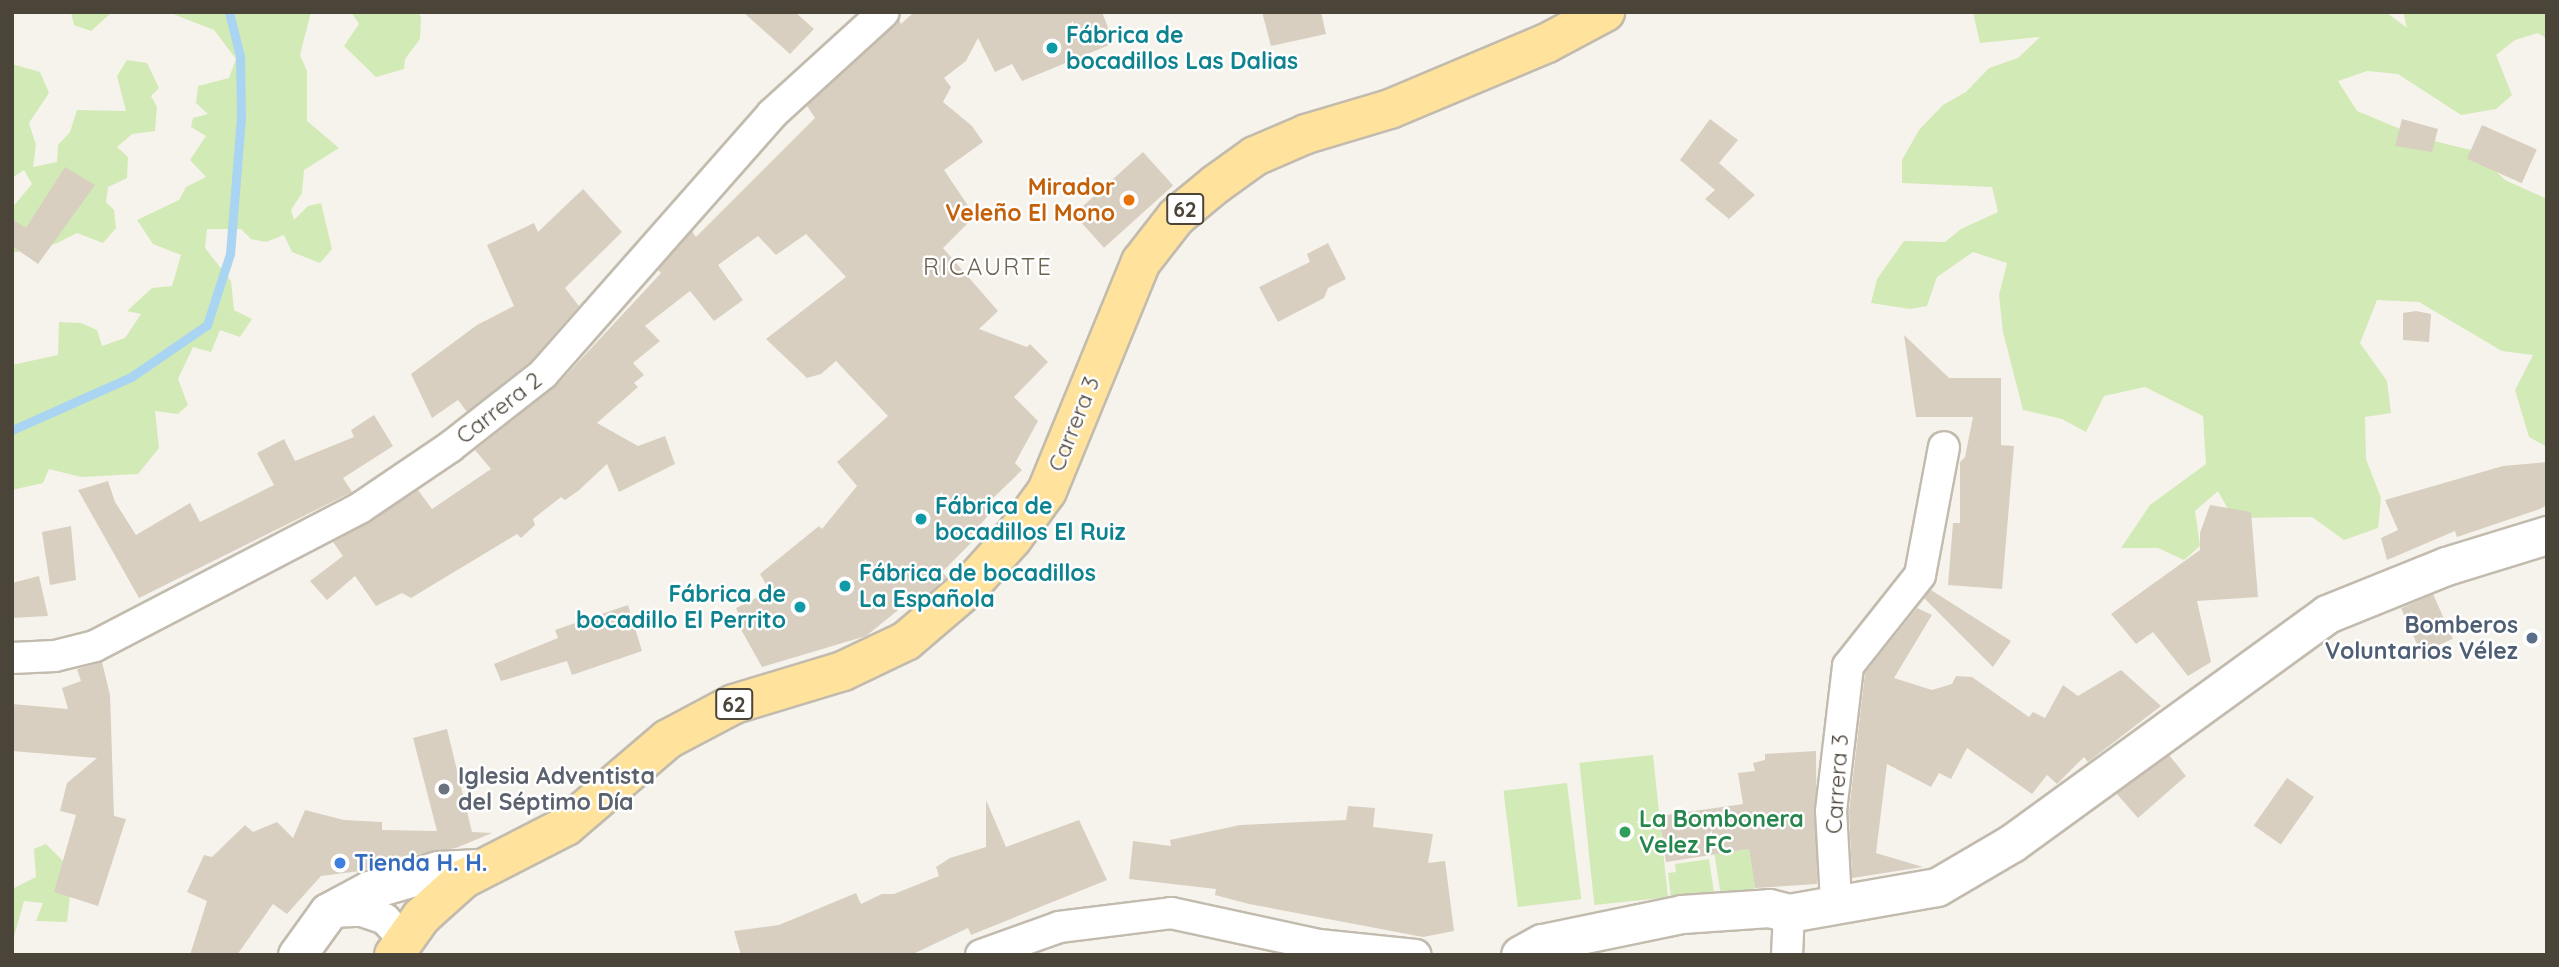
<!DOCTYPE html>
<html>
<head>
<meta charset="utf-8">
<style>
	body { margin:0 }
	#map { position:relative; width:2559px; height:967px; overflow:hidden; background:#f6f3ec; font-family:Quicksand,sans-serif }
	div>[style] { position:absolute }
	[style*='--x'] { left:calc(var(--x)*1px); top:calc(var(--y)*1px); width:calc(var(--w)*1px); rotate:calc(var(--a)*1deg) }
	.green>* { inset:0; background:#d2eab5; transform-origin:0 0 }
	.stream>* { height:9px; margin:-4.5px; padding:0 4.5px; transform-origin:4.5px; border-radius:4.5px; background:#a9d4f2 }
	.building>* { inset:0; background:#d8cfc1; transform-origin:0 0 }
	.roads { filter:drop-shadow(2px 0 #c2bbae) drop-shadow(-2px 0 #c2bbae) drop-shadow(0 2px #c2bbae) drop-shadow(0 -2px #c2bbae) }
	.minor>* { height:30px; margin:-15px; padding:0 15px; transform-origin:15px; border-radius:15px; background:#fff }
	.tertiary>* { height:37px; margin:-18.5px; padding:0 18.5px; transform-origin:18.5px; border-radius:18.5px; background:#fff }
	.primary>* { height:38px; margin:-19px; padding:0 19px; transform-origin:19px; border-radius:19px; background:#ffe39c }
	.dots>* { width:19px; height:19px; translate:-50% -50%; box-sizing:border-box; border:4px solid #fff; border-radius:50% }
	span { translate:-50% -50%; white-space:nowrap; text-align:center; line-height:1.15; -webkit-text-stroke:5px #fff; paint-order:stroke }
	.shield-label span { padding:2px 5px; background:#fff; border:2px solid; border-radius:5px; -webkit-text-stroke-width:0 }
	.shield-label { font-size:21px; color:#4b4439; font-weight:700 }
	.culture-label { font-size:23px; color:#0d838f; font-weight:700 }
	.left { translate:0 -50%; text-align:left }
	.right { translate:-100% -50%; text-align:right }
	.food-label { font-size:23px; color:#c56008; font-weight:700 }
	.street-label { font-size:23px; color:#4b4439 }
	.service-label { font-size:23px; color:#4e5e75; font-weight:700 }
	.worship-label { font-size:23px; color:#5b616d; font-weight:700 }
	.leisure-label { font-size:23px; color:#27864d; font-weight:700 }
	.shop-label { font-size:23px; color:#366cbe; font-weight:700 }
	.neighbourhood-label { font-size:24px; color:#6e6250; letter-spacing:2px }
	.frame { position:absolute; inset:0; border:14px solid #4b4439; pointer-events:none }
</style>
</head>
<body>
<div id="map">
	<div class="green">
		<i style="clip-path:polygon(71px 12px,112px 12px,91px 31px,74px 25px)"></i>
		<i style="clip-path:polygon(168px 12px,311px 12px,300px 55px,307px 71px,307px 121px,339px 148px,304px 170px,302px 193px,291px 210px,294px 220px,308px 206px,321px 203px,332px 249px,320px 263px,292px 252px,284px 235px,266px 242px,251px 239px,241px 229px,207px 229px,205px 248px,231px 281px,234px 310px,252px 319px,240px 337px,220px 330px,211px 352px,193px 347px,178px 379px,188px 405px,178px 414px,155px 411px,159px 448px,138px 474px,81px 477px,49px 469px,43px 483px,12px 490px,12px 365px,58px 355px,59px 322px,81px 323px,97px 330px,102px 346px,125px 338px,141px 314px,127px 311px,152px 288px,172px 286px,181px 255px,153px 244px,137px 220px,179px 200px,186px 187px,206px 177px,190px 160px,206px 136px,191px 127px,193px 118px,208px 114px,196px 103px,198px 86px,229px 78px,236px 59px,214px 30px)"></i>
		<i style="clip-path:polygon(351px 12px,417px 12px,421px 16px,420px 39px,405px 59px,404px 69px,376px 77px,344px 46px,359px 24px)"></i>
		<i style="clip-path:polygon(1973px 12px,2386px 12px,2407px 28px,2403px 12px,2547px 12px,2547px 39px,2538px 33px,2515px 40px,2496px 55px,2512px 95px,2496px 109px,2461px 115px,2398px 74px,2367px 71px,2338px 81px,2357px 111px,2422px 138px,2475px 151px,2505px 180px,2547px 199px,2547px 447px,2529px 437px,2515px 390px,2533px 355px,2502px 351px,2419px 302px,2377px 300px,2360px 343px,2387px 381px,2391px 413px,2365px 417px,2366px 459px,2381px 498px,2378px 528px,2344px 540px,2312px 517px,2233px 518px,2218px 491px,2195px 511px,2200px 546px,2184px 560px,2158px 548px,2121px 548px,2150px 505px,2206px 464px,2203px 416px,2145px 387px,2104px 396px,2086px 432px,2062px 419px,2023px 410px,2003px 332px,1999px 295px,2007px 263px,1973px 252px,1937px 277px,1927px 306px,1910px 309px,1871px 303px,1877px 279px,1904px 241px,1945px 242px,1961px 229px,1998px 212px,1992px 187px,1902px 183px,1902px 160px,1919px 130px,1943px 105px,1966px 92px,1989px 68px,2018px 58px,2040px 37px,1980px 43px)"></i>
		<i style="clip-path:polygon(127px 60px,147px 63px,159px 88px,151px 96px,157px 107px,155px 131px,132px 134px,117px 147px,128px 157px,127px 178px,108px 187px,106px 202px,114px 210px,116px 228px,103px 243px,77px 233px,55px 244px,12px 253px,12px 208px,32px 184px,24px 170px,12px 178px,12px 64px,40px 72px,49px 93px,29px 123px,36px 145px,33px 167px,57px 162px,58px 145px,70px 132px,77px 110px,126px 111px,117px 76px)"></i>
		<i style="left:1653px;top:755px;width:143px;height:74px;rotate:84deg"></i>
		<i style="left:1567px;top:783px;width:117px;height:64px;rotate:83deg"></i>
		<i style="clip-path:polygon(46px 844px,73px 871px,67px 922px,36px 921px,43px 903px,24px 901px,12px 944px,12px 889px,36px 877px,34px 849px)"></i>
		<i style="left:1749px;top:849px;width:40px;height:35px;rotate:81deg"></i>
		<i style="clip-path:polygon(1709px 859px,1714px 893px,1671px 898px,1668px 873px,1676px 872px,1675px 864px)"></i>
	</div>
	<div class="stream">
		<i style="--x:12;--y:430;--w:130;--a:-24"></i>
		<i style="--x:131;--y:377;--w:92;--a:-34.4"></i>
		<i style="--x:207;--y:325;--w:75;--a:-72.1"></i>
		<i style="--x:230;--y:254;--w:136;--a:-85.4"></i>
		<i style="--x:241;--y:118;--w:62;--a:-90.9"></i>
		<i style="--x:240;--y:56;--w:45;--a:-104"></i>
	</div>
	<div class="building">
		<i style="clip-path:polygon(743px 12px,795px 12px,814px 29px,790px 54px)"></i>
		<i style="clip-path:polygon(914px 12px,1102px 12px,1114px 43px,1022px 81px,1012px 64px,995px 72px,978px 38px,966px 61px,944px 78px,951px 87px,943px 102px,972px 126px,983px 142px,944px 170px,975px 216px,943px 248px,998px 311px,979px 329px,1027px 347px,1030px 344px,1048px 362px,1014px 397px,1038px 421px,1015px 463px,1022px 470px,989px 502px,995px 508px,970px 536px,974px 540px,942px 572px,947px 577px,912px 607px,907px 603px,866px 636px,762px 667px,739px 626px,743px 624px,736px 608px,770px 591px,760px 574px,819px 526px,822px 529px,857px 486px,837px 462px,888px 416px,836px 361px,821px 374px,807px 378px,766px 339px,846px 277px,806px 234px,776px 255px,758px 236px,718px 265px,743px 300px,714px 321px,690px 291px,645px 326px,660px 341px,633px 363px,644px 375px,634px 383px,638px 387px,597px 423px,638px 446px,665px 436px,675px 464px,619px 492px,607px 464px,578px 491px,565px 500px,561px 497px,533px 519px,535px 525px,521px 538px,517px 534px,411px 598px,402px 593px,376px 606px,355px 576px,327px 600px,310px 581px,343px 556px,333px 542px,418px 490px,432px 509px,491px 469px,475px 450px,556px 386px,661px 273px,658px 270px,692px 231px,696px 237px,815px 118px,807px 106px,899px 20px,901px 24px)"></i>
		<i style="clip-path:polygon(1262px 12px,1321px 12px,1326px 34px,1271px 46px)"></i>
		<i style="clip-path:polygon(1710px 119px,1738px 140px,1719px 163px,1755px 195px,1729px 219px,1705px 199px,1715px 190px,1680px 160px)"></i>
		<i style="clip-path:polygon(2402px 119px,2438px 129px,2432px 152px,2395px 146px)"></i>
		<i style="left:2482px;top:125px;width:60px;height:37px;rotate:24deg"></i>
		<i style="left:1143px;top:152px;width:45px;height:93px;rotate:48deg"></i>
		<i style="clip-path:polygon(65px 167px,95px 185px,38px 264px,12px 246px,12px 219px,26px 228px)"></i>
		<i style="clip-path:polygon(583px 189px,622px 232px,565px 288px,579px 306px,531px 361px,467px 412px,458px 400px,432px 418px,411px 374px,477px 325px,514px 306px,487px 245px,534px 223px,538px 232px)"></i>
		<i style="clip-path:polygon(1328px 243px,1346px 279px,1328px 288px,1324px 298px,1278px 322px,1259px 287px,1310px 262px,1307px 254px)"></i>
		<i style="clip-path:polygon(2416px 311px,2431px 314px,2429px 342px,2403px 340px,2403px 313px)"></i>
		<i style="clip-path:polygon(1904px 335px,1949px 378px,2001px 378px,2001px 445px,2014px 446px,2002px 589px,1948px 585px,1953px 523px,1960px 523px,1960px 462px,1965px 457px,1973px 417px,1916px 417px)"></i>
		<i style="clip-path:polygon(374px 415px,393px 446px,343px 478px,352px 492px,139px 598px,78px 490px,108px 481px,115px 502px,136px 535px,190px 503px,200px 522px,274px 485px,257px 453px,284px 439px,295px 461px,354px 437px,351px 430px)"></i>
		<i style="clip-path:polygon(2547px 462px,2547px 505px,2540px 509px,2457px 537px,2455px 531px,2387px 560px,2381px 538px,2398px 530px,2385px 500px,2503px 466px)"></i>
		<i style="clip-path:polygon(2210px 505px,2251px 512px,2258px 597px,2197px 601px,2211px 662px,2188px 676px,2153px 632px,2136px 644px,2111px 614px,2200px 550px,2200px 533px)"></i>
		<i style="clip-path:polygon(71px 526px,76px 580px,50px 585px,42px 532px)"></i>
		<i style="clip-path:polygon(39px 576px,48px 616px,12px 618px,12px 583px)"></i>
		<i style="clip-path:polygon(1931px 590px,2011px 641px,1993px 667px,1924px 598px)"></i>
		<i style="left:2433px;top:594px;width:49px;height:35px;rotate:66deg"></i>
		<i style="clip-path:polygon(628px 605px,642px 651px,572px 675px,567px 661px,501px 681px,494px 664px,558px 638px,555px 630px)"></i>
		<i style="clip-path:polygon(1917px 608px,1932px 615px,1894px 678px,1932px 690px,1952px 684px,1956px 676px,1972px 677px,2029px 717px,2033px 712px,2045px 718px,2063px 685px,2078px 696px,2121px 670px,2161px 706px,2088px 762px,2084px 757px,2057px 784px,2047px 775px,2032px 794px,1967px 748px,1951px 779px,1939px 773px,1931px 787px,1887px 764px,1876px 853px,1923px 867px,1852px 878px,1849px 812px,1865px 673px)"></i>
		<i style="clip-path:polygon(102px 662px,110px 695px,114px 816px,126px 819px,98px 906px,54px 892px,76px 815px,60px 811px,67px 783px,97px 758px,12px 751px,12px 704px,68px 709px,62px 688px,81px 681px,77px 669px)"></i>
		<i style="clip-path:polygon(447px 729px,472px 832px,492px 833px,456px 848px,386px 859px,386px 863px,360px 871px,321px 876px,287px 914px,273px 904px,237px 955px,190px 955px,207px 901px,187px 892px,204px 855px,212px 857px,245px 825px,253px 832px,277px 822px,293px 838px,305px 810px,344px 820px,382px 822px,382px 830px,437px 831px,413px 738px)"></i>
		<i style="clip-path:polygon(1816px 751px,1817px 884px,1755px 888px,1749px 849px,1666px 862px,1659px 816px,1743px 804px,1738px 773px,1755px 771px,1753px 763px,1765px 760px,1765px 754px)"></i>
		<i style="clip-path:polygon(2169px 755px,2186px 776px,2138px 818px,2116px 793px)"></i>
		<i style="left:2287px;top:778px;width:33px;height:58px;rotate:35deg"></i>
		<i style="clip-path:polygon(986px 800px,1006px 847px,1079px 820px,1107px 880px,971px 935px,968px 928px,911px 955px,741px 955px,734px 931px,779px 925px,856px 893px,861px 904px,882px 894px,894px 894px,939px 876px,936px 867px,950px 858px,986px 847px)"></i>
		<i style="clip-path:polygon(1348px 806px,1375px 808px,1373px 827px,1433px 834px,1428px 863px,1445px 861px,1454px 931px,1423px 937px,1249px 904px,1215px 895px,1216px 889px,1129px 879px,1133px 841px,1171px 846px,1170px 840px,1240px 825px,1346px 820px)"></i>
	</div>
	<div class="roads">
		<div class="minor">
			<i style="--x:12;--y:658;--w:43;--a:-2.7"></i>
			<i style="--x:55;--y:656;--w:41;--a:-14"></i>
			<i style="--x:95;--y:646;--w:299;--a:-27.5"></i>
			<i style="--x:360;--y:508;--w:109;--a:-34.1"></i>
			<i style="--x:450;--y:447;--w:118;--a:-38.1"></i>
			<i style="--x:543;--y:374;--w:346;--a:-48.6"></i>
			<i style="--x:772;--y:114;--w:151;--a:-42.3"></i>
			<i style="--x:1836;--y:902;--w:91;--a:-93.1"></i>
			<i style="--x:1831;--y:811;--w:146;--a:-83.3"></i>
			<i style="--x:1848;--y:666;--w:116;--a:-51.6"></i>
			<i style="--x:1920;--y:575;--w:130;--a:-79.4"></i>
			<i style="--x:328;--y:912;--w:34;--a:-2"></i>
			<i style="--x:362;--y:911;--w:24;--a:19"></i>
			<i style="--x:385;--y:919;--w:27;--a:48"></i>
			<i style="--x:981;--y:955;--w:83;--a:-19.7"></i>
			<i style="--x:1059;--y:927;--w:113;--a:-7.1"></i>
			<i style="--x:1171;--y:913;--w:151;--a:12.2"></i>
			<i style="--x:1319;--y:945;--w:97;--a:5.9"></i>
			<i style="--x:1787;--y:955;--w:42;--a:-87.3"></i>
		</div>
		<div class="tertiary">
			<i style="--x:297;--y:955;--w:53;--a:-54.2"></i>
			<i style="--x:328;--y:912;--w:47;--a:-28.2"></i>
			<i style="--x:369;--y:890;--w:72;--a:-16.2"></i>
			<i style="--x:438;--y:870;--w:42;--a:-2.7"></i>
			<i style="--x:1520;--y:955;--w:25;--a:-29"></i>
			<i style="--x:1542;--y:943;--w:143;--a:-11.7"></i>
			<i style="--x:1682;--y:914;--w:87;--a:-3.9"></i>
			<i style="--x:1769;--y:908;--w:21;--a:14"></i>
			<i style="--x:1789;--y:913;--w:150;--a:-10"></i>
			<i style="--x:1937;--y:887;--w:87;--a:-30.4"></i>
			<i style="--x:2012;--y:843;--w:389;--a:-36"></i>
			<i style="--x:2327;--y:614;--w:128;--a:-22"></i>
			<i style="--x:2446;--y:566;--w:106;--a:-17.1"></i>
		</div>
		<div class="primary">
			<i style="--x:394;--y:955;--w:47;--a:-54.6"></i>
			<i style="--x:421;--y:917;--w:57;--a:-42.1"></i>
			<i style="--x:463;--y:879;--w:116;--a:-27.2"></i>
			<i style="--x:566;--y:826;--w:134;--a:-40.5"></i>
			<i style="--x:668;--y:739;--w:75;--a:-27.9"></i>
			<i style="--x:734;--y:704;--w:114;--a:-16.8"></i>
			<i style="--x:843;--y:671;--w:70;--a:-25.5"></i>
			<i style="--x:906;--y:641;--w:82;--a:-40.5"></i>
			<i style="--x:968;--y:588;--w:66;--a:-48.1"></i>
			<i style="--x:1012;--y:539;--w:59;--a:-53.9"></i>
			<i style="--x:1047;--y:491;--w:248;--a:-67.7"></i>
			<i style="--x:1141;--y:262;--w:57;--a:-52.1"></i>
			<i style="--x:1176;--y:217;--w:52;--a:-39.5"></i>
			<i style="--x:1216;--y:184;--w:48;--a:-35.7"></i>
			<i style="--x:1255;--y:156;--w:56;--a:-23.3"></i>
			<i style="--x:1306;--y:134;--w:88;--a:-16.6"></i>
			<i style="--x:1390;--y:109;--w:170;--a:-22.8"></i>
			<i style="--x:1547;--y:43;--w:66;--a:-28.1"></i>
		</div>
	</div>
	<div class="dots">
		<i style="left:1052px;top:48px;background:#0f9aa8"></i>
		<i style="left:1129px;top:200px;background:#e8710a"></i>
		<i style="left:921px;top:519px;background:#0f9aa8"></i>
		<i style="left:845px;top:586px;background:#0f9aa8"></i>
		<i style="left:800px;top:607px;background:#0f9aa8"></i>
		<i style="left:2532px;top:638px;background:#5c6f8a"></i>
		<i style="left:444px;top:789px;background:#6b7280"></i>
		<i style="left:1625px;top:832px;background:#2e9e5b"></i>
		<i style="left:340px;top:863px;background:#3f7fe0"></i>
	</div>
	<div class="shield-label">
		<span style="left:1185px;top:209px">62</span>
		<span style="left:734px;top:704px">62</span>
	</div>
	<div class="culture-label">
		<span class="left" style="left:1066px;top:48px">Fábrica de<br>bocadillos Las Dalias</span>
		<span class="left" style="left:935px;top:519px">Fábrica de<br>bocadillos El Ruiz</span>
		<span class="left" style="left:859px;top:586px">Fábrica de bocadillos<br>La Española</span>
		<span class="right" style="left:786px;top:607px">Fábrica de<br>bocadillo El Perrito</span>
	</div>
	<div class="food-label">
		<span class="right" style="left:1115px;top:200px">Mirador<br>Veleño El Mono</span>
	</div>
	<div class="street-label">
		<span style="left:499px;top:408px;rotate:-38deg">Carrera 2</span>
		<span style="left:1074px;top:424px;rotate:-68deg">Carrera 3</span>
		<span style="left:1837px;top:784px;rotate:-86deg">Carrera 3</span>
	</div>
	<div class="service-label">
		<span class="right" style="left:2518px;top:638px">Bomberos<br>Voluntarios Vélez</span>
	</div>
	<div class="worship-label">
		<span class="left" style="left:458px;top:789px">Iglesia Adventista<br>del Séptimo Día</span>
	</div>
	<div class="leisure-label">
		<span class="left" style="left:1639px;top:832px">La Bombonera<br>Velez FC</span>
	</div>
	<div class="shop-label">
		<span class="left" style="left:354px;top:863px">Tienda H. H.</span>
	</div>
	<div class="neighbourhood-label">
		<span style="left:988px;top:267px">RICAURTE</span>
	</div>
	<div class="frame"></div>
</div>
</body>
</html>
